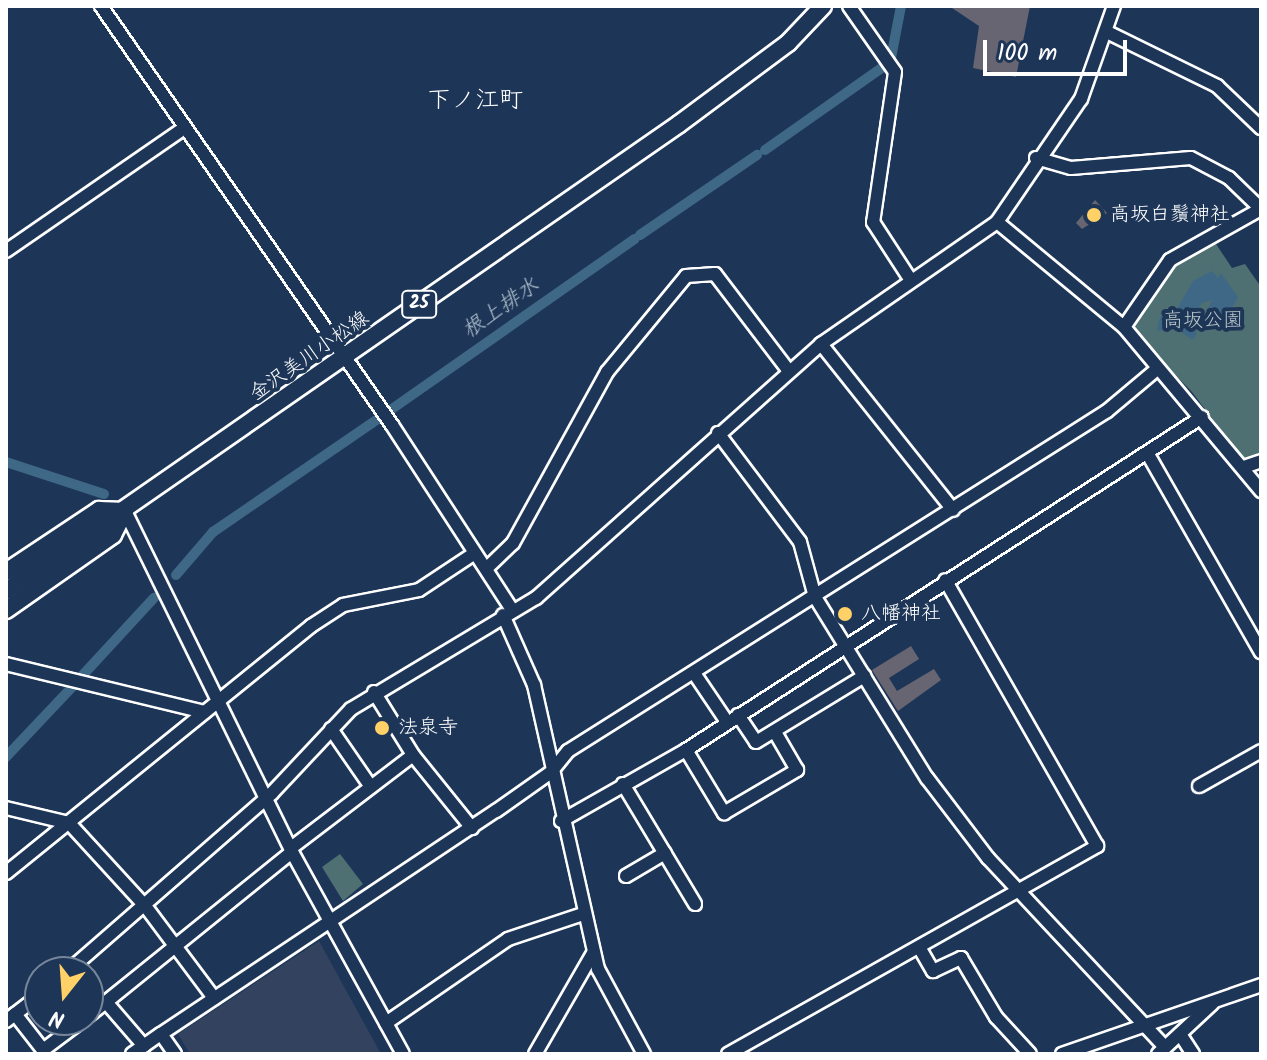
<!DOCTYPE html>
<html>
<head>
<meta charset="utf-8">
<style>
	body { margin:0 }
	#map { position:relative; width:1267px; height:1060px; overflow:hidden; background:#1d3557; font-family:Kalam,"Klee One",sans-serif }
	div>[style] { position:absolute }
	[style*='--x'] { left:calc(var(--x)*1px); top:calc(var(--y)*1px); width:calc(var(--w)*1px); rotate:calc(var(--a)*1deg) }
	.built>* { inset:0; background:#33435f }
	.green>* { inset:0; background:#4e7072 }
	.water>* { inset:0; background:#3e6886 }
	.canal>* { height:10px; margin:-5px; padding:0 5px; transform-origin:5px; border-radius:5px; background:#3e6886 }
	.building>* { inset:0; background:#676571 }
	.roads { filter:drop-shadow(2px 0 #fff) drop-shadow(-2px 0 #fff) drop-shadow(0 2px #fff) drop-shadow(0 -2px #fff) }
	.minor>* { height:12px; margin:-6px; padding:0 6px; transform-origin:6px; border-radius:6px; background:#1d3557 }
	.major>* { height:16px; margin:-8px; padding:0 8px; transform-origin:8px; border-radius:8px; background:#1d3557 }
	.dots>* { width:22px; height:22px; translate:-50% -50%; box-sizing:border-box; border:4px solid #1d3557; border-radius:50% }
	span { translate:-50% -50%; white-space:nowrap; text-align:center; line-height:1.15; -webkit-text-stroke:8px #1d3557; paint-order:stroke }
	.shield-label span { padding:2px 6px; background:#1d3557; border:2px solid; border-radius:6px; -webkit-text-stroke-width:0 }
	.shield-label { font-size:18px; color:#fff; font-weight:700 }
	.poi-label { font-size:20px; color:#fff }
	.left { translate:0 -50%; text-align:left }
	.park-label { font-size:20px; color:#b8c6c7 }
	.street-label { font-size:20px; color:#fff }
	.water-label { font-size:22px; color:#b2c3cf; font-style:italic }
	.quarter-label { font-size:24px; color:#fff }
	.frame { position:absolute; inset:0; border:8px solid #fff; pointer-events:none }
	.north { position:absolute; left:24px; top:956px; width:80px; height:80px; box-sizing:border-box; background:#1d3557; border:2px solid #77869a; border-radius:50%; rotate:197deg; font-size:22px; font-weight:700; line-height:32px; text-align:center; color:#fff }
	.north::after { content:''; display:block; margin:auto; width:28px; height:36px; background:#ffd166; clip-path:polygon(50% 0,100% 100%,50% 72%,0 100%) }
	.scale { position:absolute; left:983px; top:40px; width:144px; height:36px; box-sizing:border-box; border:4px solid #fff; border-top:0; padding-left:10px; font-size:24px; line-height:28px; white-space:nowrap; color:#fff; -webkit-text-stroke:6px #1d3557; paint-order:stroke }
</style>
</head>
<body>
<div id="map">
	<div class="built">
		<i style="clip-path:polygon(319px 941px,381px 1054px,190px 1054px,178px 1034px)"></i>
	</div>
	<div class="green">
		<i style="clip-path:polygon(1214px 241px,1232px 268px,1245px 264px,1261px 287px,1261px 459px,1254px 461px,1242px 458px,1192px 392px,1136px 335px,1133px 324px,1172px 268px)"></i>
		<i style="clip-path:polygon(340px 854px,363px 884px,343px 901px,322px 867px)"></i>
	</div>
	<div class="water">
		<i style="clip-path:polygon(1212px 271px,1218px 278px,1221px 273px,1238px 297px,1231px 310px,1210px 321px,1206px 312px,1212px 300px,1202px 303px,1190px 318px,1197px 334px,1192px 340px,1174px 326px,1157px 331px,1160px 317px,1177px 309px,1193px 281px)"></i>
	</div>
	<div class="canal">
		<i style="--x:891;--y:58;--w:53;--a:-79.1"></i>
		<i style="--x:765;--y:150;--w:144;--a:-35.1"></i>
		<i style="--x:640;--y:235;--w:142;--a:-34.4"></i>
		<i style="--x:389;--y:411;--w:300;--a:-35"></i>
		<i style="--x:6;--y:462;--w:103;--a:18.1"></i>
		<i style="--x:176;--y:575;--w:57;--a:-49.3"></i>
		<i style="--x:213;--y:532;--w:204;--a:-34.4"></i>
		<i style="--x:81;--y:677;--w:108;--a:-47.3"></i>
		<i style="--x:6;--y:757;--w:103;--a:-46.6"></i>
	</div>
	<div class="building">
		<i style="clip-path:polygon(949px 6px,1030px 6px,1016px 77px,973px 68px,979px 26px)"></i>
		<i style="clip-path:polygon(1095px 200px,1107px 213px,1082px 229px,1076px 223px)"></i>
		<i style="clip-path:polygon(911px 646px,919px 659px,889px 678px,897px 691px,934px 669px,941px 680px,898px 711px,872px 670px)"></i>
	</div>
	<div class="roads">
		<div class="minor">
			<i style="--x:101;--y:6;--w:510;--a:55.22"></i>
			<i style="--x:392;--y:425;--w:221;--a:57"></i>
			<i style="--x:849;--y:6;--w:80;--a:55.1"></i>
			<i style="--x:895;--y:72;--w:152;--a:98.3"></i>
			<i style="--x:873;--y:222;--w:68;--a:57"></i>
			<i style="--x:1107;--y:32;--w:123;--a:26.1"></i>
			<i style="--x:1217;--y:86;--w:61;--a:43.7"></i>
			<i style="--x:1036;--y:158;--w:36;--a:16"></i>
			<i style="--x:1071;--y:168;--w:120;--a:-4.8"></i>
			<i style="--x:1191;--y:158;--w:43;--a:27.8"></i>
			<i style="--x:1229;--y:178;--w:45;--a:44.1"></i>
			<i style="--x:997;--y:222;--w:165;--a:39.6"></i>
			<i style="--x:1124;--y:327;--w:214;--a:50.1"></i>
			<i style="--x:6;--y:251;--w:215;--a:-34.6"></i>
			<i style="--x:1124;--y:327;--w:81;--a:-55.5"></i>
			<i style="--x:1170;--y:260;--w:104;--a:-29.3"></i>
			<i style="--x:821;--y:344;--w:212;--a:51.5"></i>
			<i style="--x:718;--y:433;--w:136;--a:53"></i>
			<i style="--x:800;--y:542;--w:57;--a:74.7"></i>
			<i style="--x:815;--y:597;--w:213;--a:58.3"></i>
			<i style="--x:927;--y:778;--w:101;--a:52.7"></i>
			<i style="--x:988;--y:858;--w:259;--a:46.9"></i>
			<i style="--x:1149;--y:456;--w:226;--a:60.3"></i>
			<i style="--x:1244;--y:467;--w:18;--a:-19"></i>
			<i style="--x:125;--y:511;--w:380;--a:63.9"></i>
			<i style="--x:292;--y:852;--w:230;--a:61.2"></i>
			<i style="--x:487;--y:568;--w:36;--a:-44"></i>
			<i style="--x:513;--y:543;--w:195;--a:-61.2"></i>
			<i style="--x:607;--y:372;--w:124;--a:-50.5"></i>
			<i style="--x:686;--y:276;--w:29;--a:-4"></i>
			<i style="--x:715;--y:274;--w:122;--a:52.7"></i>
			<i style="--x:503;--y:615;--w:77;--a:66.1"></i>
			<i style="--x:534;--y:685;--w:291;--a:77.3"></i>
			<i style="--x:598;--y:969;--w:97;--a:61.6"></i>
			<i style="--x:6;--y:664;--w:204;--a:13.6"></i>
			<i style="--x:694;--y:673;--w:59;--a:56"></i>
			<i style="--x:374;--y:692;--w:74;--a:58.2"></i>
			<i style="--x:413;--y:755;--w:94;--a:51.1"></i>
			<i style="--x:738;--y:715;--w:32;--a:56"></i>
			<i style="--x:756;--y:742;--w:127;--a:-31.4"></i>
			<i style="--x:331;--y:729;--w:70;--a:55.4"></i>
			<i style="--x:686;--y:750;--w:74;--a:58.9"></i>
			<i style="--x:724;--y:813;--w:85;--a:-30.5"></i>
			<i style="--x:797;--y:770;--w:44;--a:-120.1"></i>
			<i style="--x:623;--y:784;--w:140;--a:59"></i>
			<i style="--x:1199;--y:786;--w:71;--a:-29.4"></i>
			<i style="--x:6;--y:808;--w:65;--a:13.4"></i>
			<i style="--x:69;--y:823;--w:114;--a:47.5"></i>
			<i style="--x:146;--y:907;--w:114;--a:53.2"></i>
			<i style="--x:561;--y:821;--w:144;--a:-29.6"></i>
			<i style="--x:686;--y:750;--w:614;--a:-32.84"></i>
			<i style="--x:291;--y:848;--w:153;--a:-37.3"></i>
			<i style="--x:6;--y:873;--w:392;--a:-39"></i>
			<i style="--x:311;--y:626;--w:38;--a:-33"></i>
			<i style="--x:343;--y:605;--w:77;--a:-11.2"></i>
			<i style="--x:419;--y:590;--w:67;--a:-33.5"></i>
			<i style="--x:626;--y:876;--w:45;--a:-30.5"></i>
			<i style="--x:919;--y:947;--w:28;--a:60"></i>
			<i style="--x:933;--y:971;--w:31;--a:-25"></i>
			<i style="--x:961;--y:958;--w:69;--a:59.3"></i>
			<i style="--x:996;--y:1017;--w:50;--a:47.4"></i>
			<i style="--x:67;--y:972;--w:272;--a:-41.1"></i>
			<i style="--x:272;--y:793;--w:115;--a:-46.8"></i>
			<i style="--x:351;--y:709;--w:216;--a:-31"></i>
			<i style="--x:536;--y:598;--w:382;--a:-41.7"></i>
			<i style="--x:821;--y:344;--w:214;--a:-34.7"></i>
			<i style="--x:997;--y:222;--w:149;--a:-55.7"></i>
			<i style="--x:1081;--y:99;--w:99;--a:-70.5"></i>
			<i style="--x:106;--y:1002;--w:239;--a:-38.9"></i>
			<i style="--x:15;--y:1014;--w:46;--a:52.1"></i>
			<i style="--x:43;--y:1050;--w:50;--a:-36.9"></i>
			<i style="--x:88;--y:1016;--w:23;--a:-38"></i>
			<i style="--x:106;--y:1002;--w:58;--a:49.2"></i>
			<i style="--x:6;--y:1021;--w:43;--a:-37.4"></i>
			<i style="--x:386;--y:1023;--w:148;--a:-34.5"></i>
			<i style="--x:508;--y:939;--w:79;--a:-18.4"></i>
			<i style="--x:1180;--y:1034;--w:24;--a:57"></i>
			<i style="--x:132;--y:1054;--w:35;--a:-35"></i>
			<i style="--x:175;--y:1054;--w:24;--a:-125"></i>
			<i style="--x:161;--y:1034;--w:402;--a:-33.7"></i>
			<i style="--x:496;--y:811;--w:67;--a:-35.3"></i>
			<i style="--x:551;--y:772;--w:27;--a:-51"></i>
			<i style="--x:568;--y:751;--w:637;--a:-32.24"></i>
			<i style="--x:1107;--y:411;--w:65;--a:-40"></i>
			<i style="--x:535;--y:1054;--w:116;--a:-60.1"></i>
			<i style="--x:728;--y:1054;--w:424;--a:-29.4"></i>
			<i style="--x:1097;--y:846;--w:306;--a:-119.7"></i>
			<i style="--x:1062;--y:1054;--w:211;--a:-19.1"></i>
			<i style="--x:1158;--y:1054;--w:74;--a:-42.8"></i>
		</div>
		<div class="major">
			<i style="--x:6;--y:572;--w:112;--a:-33.7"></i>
			<i style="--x:99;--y:510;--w:26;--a:2"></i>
			<i style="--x:125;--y:511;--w:27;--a:117"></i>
			<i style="--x:113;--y:535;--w:131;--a:145"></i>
			<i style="--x:6;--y:591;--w:819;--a:-34.76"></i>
			<i style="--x:679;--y:124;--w:136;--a:-36.6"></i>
			<i style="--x:788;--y:43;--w:51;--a:-46.6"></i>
		</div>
	</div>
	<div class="dots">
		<i style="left:1094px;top:215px;background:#ffd166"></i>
		<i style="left:845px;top:614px;background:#ffd166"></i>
		<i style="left:382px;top:728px;background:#ffd166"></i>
	</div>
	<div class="shield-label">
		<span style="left:419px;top:304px">25</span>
	</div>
	<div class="poi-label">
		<span class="left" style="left:1110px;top:215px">高坂白鬚神社</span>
		<span class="left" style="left:861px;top:614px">八幡神社</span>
		<span class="left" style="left:398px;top:728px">法泉寺</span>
	</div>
	<div class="park-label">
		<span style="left:1203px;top:321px">高坂公園</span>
	</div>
	<div class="street-label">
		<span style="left:310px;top:357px;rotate:-35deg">金沢美川小松線</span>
	</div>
	<div class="water-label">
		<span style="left:501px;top:309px;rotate:-35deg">根上排水</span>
	</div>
	<div class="quarter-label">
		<span style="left:475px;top:101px">下ノ江町</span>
	</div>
	<div class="frame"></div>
	<div class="north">N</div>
	<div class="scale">100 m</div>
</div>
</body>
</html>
